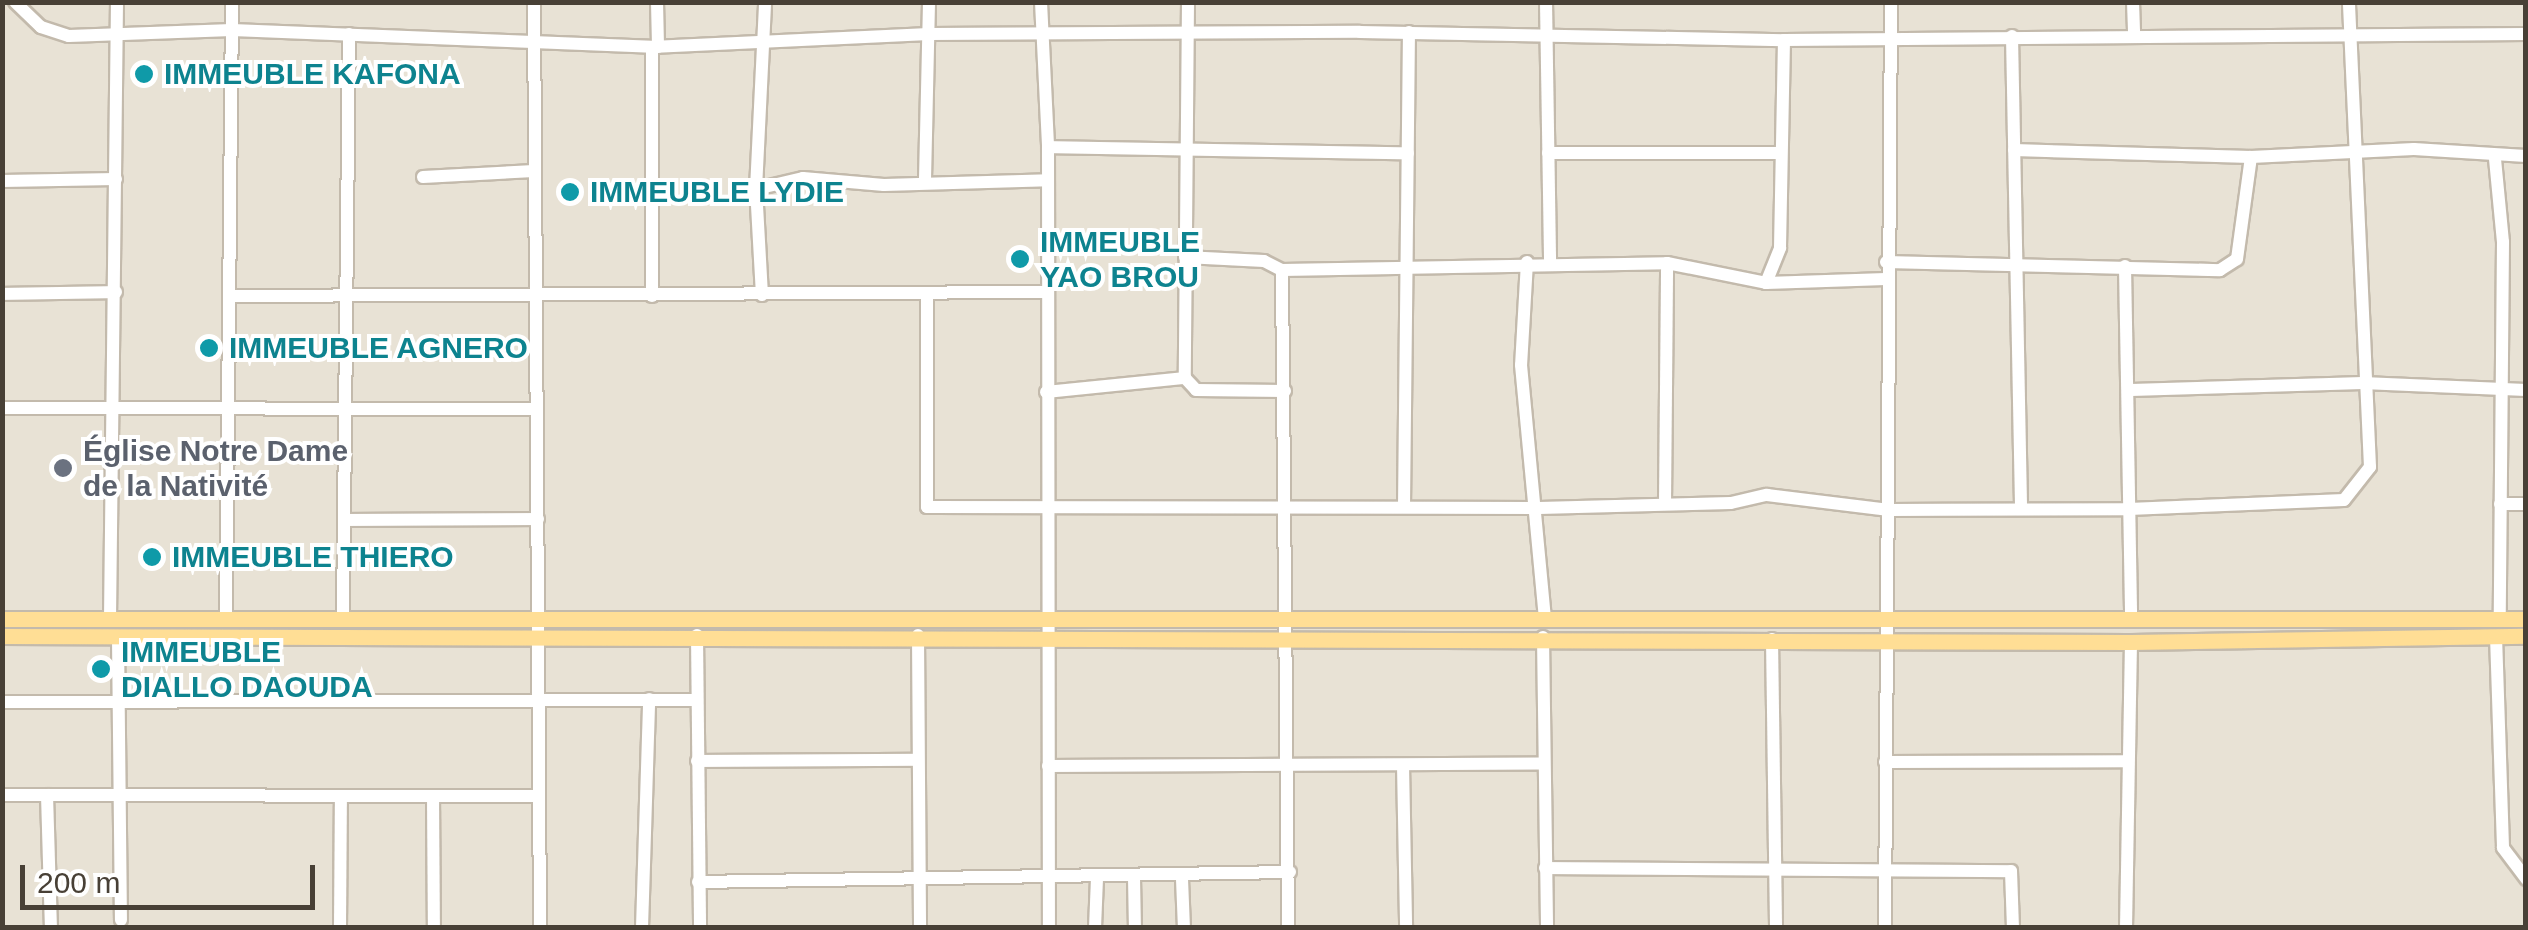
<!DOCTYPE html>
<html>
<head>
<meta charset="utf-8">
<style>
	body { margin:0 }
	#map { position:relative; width:2528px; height:930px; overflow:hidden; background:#f4f0e7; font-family:Helvetica,sans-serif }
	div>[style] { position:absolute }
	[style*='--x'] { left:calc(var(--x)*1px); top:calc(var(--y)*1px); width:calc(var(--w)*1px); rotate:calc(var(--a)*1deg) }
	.residential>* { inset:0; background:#e8e2d5; transform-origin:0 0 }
	.roads { filter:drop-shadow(2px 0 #c3baac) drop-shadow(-2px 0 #c3baac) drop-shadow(0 2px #c3baac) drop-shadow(0 -2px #c3baac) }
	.minor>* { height:12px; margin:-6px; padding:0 6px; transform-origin:6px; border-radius:6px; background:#fff }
	.major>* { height:15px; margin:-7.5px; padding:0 7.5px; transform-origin:7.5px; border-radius:7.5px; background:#ffde95 }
	.dots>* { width:28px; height:28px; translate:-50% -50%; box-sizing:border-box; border:5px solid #fff; border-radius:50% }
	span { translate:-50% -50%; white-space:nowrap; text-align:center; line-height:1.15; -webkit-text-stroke:8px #fff; paint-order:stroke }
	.culture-label { font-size:30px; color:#0d838f; font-weight:700 }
	.left { translate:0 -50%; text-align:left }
	.worship-label { font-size:30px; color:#5b616d; font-weight:700 }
	.frame { position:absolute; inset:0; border:5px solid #484036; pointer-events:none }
	.scale { position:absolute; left:20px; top:865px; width:295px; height:45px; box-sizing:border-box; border:5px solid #484036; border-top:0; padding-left:12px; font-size:30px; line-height:35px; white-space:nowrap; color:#484036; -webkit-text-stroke:8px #fff; paint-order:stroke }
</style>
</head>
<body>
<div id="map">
	<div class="residential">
		<i style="left:3px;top:3px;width:2522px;height:924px"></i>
	</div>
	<div class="roads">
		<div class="minor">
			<i style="--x:15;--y:2;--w:36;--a:44"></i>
			<i style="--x:41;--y:27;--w:29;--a:18"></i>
			<i style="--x:69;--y:36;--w:163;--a:-2.1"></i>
			<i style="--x:232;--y:30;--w:420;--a:2.3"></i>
			<i style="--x:652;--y:47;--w:249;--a:90"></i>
			<i style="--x:534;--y:2;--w:926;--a:89.63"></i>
			<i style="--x:657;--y:2;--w:45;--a:88.7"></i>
			<i style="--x:1041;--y:2;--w:145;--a:87.2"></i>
			<i style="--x:1048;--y:147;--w:781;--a:89.93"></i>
			<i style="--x:1188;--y:2;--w:376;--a:90.5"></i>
			<i style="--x:1185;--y:378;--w:16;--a:47"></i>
			<i style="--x:1196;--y:390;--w:89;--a:0.6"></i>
			<i style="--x:1546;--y:2;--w:259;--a:89.1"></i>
			<i style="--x:2133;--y:2;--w:34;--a:88"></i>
			<i style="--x:2012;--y:36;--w:472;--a:88.9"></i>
			<i style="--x:652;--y:47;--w:277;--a:-2.7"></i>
			<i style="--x:929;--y:34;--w:431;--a:-0.3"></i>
			<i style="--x:1360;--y:32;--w:424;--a:1.1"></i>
			<i style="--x:1784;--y:40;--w:742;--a:-0.46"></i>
			<i style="--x:1048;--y:147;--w:360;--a:1"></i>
			<i style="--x:2014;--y:150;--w:237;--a:1.7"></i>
			<i style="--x:1548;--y:153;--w:231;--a:0"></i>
			<i style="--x:2495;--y:159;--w:83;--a:84.5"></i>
			<i style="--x:2503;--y:242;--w:377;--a:90.5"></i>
			<i style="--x:423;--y:177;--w:111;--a:-3.1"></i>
			<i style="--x:925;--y:179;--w:177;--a:-88.7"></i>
			<i style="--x:2;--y:181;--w:114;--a:-1"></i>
			<i style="--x:756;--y:189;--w:48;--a:-13.2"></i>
			<i style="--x:803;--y:178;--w:81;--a:4.9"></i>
			<i style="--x:884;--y:185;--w:164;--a:-1.7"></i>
			<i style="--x:1185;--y:257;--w:79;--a:2.9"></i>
			<i style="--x:1264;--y:261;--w:20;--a:27"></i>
			<i style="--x:1282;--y:270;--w:385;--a:-1"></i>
			<i style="--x:1667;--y:263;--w:101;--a:11.4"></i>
			<i style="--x:1766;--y:283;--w:120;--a:-1.9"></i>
			<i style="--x:1527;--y:262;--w:103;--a:93.3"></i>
			<i style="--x:1521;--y:365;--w:255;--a:84.6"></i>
			<i style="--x:1886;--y:262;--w:334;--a:1.4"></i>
			<i style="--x:2220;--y:270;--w:20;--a:-33"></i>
			<i style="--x:2237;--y:259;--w:103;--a:-82.2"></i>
			<i style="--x:2251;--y:157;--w:163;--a:-2.8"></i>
			<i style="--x:2414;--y:149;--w:112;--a:3.6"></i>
			<i style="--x:2125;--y:266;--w:353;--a:89"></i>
			<i style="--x:1282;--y:270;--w:658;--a:89.48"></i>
			<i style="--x:1766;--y:283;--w:38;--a:-68"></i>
			<i style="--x:1780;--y:248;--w:208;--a:-88.9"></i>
			<i style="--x:927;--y:293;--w:214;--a:90"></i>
			<i style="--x:927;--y:507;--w:612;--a:0.09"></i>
			<i style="--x:1539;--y:508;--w:192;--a:-1.5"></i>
			<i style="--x:1731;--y:503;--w:37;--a:-13"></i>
			<i style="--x:1767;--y:495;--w:123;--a:7"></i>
			<i style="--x:1889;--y:510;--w:240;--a:-0.2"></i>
			<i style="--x:2129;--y:509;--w:215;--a:-2.4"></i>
			<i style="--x:2344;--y:500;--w:42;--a:-51.8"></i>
			<i style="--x:2370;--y:467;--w:465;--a:-92.6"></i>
			<i style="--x:2;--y:294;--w:114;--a:-1"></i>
			<i style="--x:762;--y:295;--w:106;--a:-93.2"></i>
			<i style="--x:756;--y:189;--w:187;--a:-87.2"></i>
			<i style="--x:233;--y:296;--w:813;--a:-0.28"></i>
			<i style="--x:2131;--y:390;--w:232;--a:-1.7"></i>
			<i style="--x:2363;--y:383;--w:163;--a:2.5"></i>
			<i style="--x:1046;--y:392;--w:140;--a:-5.8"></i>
			<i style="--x:2;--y:408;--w:534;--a:0.11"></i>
			<i style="--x:1665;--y:504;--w:241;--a:-89.5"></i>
			<i style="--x:2500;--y:504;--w:26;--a:0"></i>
			<i style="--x:1404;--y:507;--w:475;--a:-89.4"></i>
			<i style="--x:346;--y:520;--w:192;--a:-0.3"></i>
			<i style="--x:110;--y:619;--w:617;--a:-89.35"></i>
			<i style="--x:226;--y:619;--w:617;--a:-89.44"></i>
			<i style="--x:343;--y:619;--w:585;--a:-89.41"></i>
			<i style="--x:697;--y:635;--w:293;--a:89.4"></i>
			<i style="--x:918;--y:635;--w:293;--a:89.6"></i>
			<i style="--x:2496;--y:636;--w:212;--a:88.1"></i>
			<i style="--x:2503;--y:848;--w:39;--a:53"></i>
			<i style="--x:1543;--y:637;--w:291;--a:89.2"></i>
			<i style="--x:118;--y:638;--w:282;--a:89.4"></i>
			<i style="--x:1772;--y:639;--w:289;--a:89.2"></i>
			<i style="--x:2;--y:702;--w:695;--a:-0.16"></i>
			<i style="--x:697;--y:761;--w:219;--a:-0.3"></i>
			<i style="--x:1885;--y:762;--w:243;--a:-0.2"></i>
			<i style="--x:1403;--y:765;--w:163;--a:88.9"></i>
			<i style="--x:1048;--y:766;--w:494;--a:-0.3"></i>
			<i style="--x:2;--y:795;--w:532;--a:0.11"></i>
			<i style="--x:47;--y:795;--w:133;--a:88.3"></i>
			<i style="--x:433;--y:797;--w:131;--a:89.6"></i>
			<i style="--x:1545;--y:868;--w:466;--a:0.4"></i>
			<i style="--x:2011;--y:871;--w:57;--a:88"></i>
			<i style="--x:1134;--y:878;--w:50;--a:88.9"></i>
			<i style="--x:1182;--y:879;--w:49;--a:87.7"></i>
			<i style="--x:698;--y:882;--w:592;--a:-0.97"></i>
			<i style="--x:340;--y:928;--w:131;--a:-89.6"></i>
			<i style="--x:642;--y:928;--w:229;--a:-88.2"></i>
			<i style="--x:1095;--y:928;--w:49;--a:-87.7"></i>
			<i style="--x:1885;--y:928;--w:926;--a:-89.63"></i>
			<i style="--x:2126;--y:928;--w:286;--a:-89"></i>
		</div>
		<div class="major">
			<i style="--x:2;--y:619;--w:2524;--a:0"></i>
			<i style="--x:2;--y:636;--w:2129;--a:0.16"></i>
			<i style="--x:2131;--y:642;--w:395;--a:-0.9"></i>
		</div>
	</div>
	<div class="dots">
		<i style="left:144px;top:74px;background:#0f9aa8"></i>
		<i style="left:570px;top:192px;background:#0f9aa8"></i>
		<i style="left:1020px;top:259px;background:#0f9aa8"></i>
		<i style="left:209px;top:348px;background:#0f9aa8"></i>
		<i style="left:63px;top:468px;background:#6b7280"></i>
		<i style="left:152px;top:557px;background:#0f9aa8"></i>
		<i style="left:101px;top:669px;background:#0f9aa8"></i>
	</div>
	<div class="culture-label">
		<span class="left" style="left:164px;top:74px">IMMEUBLE KAFONA</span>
		<span class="left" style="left:590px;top:192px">IMMEUBLE LYDIE</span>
		<span class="left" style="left:1040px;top:259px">IMMEUBLE<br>YAO BROU</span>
		<span class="left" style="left:229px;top:348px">IMMEUBLE AGNERO</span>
		<span class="left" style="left:172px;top:557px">IMMEUBLE THIERO</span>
		<span class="left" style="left:121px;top:669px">IMMEUBLE<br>DIALLO DAOUDA</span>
	</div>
	<div class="worship-label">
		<span class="left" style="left:83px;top:468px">Église Notre Dame<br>de la Nativité</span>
	</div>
	<div class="frame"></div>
	<div class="scale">200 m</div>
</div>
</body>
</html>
